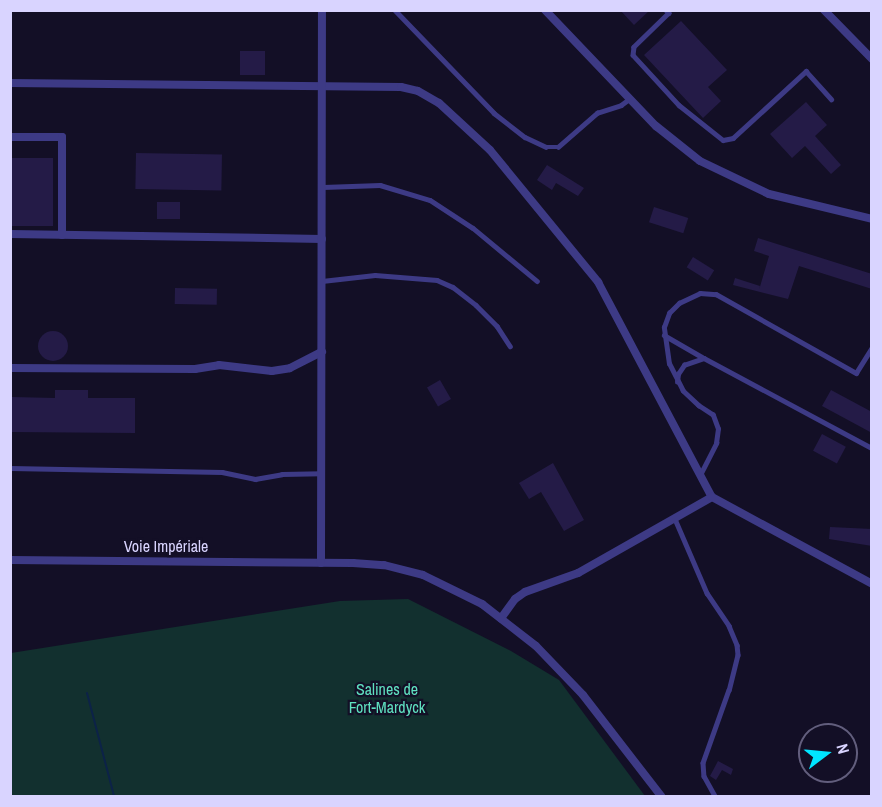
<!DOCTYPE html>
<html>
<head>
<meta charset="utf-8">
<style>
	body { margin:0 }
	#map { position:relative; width:882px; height:807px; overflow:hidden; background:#130f26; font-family:"Archivo Narrow",sans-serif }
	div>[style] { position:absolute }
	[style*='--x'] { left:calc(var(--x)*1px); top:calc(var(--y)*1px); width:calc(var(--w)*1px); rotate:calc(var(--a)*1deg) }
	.green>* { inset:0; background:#12302f }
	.stream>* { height:2px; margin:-1px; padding:0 1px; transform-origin:1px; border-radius:1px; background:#0c2248 }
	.building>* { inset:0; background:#241b47; transform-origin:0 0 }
	.round { border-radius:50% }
	.lane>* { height:4.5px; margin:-2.25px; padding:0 2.25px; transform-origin:2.25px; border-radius:2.25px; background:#3d3a85 }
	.street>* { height:8px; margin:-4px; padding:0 4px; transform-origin:4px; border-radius:4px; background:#3d3a85 }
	span { translate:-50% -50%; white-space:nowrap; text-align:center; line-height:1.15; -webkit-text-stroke:4.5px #130f26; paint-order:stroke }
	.street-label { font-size:16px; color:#d9d4ff }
	.park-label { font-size:16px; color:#5fe0c0 }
	.frame { position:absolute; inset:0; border:12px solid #d9d4ff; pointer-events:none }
	.north { position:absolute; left:798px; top:723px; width:60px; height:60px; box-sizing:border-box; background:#130f26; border:2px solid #625e7d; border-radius:50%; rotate:74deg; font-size:16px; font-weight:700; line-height:24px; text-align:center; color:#d9d4ff }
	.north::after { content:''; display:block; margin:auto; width:21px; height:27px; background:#00e5ff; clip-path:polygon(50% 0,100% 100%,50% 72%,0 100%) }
</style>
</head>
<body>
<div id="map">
	<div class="green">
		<i style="clip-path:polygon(408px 599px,511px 651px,559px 680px,645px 796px,11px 796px,11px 653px,340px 601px)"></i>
	</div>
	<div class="stream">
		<i style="--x:87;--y:693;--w:106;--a:75.3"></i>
	</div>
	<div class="building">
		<i style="clip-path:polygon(620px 10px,650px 10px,634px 25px)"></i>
		<i style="clip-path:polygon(681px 21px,727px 70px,708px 87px,721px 101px,703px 118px,644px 55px)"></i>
		<i style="left:240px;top:51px;width:25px;height:24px"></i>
		<i style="clip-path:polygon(806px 102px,827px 125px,815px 136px,841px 165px,831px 174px,805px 146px,792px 158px,770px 134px)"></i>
		<i style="left:136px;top:153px;width:86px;height:36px;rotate:1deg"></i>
		<i style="left:10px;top:158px;width:43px;height:68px"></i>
		<i style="clip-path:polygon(547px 165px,584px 188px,578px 196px,556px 183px,552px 190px,537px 180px)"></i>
		<i style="left:157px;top:202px;width:23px;height:17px"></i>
		<i style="left:654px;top:207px;width:36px;height:16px;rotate:18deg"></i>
		<i style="clip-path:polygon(758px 238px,872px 274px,872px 289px,799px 266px,788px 299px,733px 285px,735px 278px,760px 286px,759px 290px,769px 256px,754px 251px)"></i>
		<i style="left:693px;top:257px;width:25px;height:12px;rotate:32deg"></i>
		<i style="left:175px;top:288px;width:42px;height:16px;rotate:1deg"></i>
		<i class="round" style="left:38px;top:331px;width:30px;height:30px"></i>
		<i style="left:440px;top:380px;width:22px;height:15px;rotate:60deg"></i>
		<i style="clip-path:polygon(55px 390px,88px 390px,88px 398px,135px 398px,135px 433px,11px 432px,12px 397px,55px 398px)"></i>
		<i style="clip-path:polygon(831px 390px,872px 412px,872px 433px,822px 406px)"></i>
		<i style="left:822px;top:434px;width:27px;height:19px;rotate:28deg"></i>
		<i style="clip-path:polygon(553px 463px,584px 520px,564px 531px,541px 492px,529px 499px,519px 483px)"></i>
		<i style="clip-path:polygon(830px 527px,872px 529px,872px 546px,829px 539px)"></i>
		<i style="clip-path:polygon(718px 761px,733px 769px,731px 775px,722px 770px,716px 780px,710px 776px)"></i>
	</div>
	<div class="lane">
		<i style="--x:395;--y:10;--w:143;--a:46.1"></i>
		<i style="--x:494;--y:113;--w:39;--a:38"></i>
		<i style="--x:525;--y:137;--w:23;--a:25"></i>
		<i style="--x:546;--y:147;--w:12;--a:0"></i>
		<i style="--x:558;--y:147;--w:52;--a:-41.1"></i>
		<i style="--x:597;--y:113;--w:25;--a:-18"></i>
		<i style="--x:621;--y:105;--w:10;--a:-37"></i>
		<i style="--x:666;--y:10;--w:4;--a:45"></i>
		<i style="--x:669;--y:13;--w:49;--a:135.8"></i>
		<i style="--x:634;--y:47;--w:8;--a:97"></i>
		<i style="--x:633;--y:55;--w:68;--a:47.4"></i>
		<i style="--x:679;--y:105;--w:56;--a:38.5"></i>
		<i style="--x:723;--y:140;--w:10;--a:-11"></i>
		<i style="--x:733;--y:138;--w:99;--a:-42.5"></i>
		<i style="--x:806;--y:71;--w:38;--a:48"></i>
		<i style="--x:323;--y:187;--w:57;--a:-2"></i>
		<i style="--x:380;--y:185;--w:52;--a:16.7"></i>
		<i style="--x:430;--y:200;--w:51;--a:33.1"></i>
		<i style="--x:473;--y:228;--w:83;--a:39.6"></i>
		<i style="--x:322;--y:281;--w:53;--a:-6.5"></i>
		<i style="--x:375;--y:275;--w:62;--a:4.6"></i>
		<i style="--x:437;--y:280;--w:17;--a:24"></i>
		<i style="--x:453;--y:287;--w:29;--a:38"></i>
		<i style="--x:476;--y:305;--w:30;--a:45"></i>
		<i style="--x:497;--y:326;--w:24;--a:57"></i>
		<i style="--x:664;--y:335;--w:44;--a:30.1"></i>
		<i style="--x:677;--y:382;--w:8;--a:-83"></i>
		<i style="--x:678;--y:374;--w:11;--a:-56"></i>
		<i style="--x:684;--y:365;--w:21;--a:-19"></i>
		<i style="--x:704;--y:358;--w:191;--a:28.2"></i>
		<i style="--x:10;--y:468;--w:212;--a:1.1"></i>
		<i style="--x:222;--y:472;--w:34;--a:12"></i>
		<i style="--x:255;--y:479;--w:27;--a:-10"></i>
		<i style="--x:282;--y:474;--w:39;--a:-1"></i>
		<i style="--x:700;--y:475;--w:36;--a:-63"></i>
		<i style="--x:716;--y:443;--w:14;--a:-82"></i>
		<i style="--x:718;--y:429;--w:15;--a:-110"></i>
		<i style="--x:713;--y:415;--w:17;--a:-147"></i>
		<i style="--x:699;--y:406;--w:22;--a:-137"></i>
		<i style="--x:683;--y:391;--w:30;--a:-117"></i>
		<i style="--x:669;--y:364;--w:37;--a:-98"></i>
		<i style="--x:664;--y:327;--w:15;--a:-70"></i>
		<i style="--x:669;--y:313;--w:14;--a:-45"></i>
		<i style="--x:679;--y:303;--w:23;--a:-25"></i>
		<i style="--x:700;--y:293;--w:16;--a:4"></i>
		<i style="--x:716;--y:294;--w:161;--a:29.4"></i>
		<i style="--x:856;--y:373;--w:31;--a:-58"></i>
		<i style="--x:675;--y:519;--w:81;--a:66.6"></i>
		<i style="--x:707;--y:593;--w:40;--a:56"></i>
		<i style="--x:729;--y:626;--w:21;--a:67"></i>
		<i style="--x:737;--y:645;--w:10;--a:84"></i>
		<i style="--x:738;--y:655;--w:36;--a:104"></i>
		<i style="--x:729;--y:690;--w:77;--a:109.6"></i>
		<i style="--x:703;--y:763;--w:13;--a:86"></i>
		<i style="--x:704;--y:776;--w:23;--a:61"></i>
	</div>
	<div class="street">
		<i style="--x:545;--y:10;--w:161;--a:46.3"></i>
		<i style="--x:656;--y:126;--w:56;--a:38.5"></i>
		<i style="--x:700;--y:161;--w:76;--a:25.6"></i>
		<i style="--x:769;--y:194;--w:106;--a:13.6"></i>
		<i style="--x:824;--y:10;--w:69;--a:45.6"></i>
		<i style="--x:10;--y:83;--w:391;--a:0.6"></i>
		<i style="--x:401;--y:87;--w:17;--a:13"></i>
		<i style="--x:418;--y:91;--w:24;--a:30"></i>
		<i style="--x:439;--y:103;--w:69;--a:42.7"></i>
		<i style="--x:490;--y:150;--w:171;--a:50.7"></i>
		<i style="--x:598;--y:282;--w:243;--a:62.1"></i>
		<i style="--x:712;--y:497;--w:154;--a:150.4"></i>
		<i style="--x:578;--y:573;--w:56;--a:160.3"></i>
		<i style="--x:525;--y:592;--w:12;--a:145"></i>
		<i style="--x:515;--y:599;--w:24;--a:126"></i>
		<i style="--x:10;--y:137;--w:52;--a:0"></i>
		<i style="--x:62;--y:137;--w:98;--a:90"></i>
		<i style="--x:10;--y:234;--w:312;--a:0.9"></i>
		<i style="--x:10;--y:368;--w:185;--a:0.3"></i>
		<i style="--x:195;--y:369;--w:24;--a:-9"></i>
		<i style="--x:219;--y:365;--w:53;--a:6.5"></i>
		<i style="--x:272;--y:371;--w:18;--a:-9"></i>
		<i style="--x:290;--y:368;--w:36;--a:-27"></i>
		<i style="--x:712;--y:497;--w:182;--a:28.5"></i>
		<i style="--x:10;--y:560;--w:343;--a:0.5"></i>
		<i style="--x:353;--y:563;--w:31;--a:4"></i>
		<i style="--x:384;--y:565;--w:40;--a:14.4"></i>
		<i style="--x:423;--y:575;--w:66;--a:26.2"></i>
		<i style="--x:482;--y:604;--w:68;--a:37.9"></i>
		<i style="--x:536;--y:646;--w:68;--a:46.2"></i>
		<i style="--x:583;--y:695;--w:128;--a:52.3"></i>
		<i style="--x:321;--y:563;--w:553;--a:-89.9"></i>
	</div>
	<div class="street-label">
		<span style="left:166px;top:546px">Voie Impériale</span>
	</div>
	<div class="park-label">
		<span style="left:387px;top:698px">Salines de<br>Fort-Mardyck</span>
	</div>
	<div class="frame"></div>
	<div class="north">N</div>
</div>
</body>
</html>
